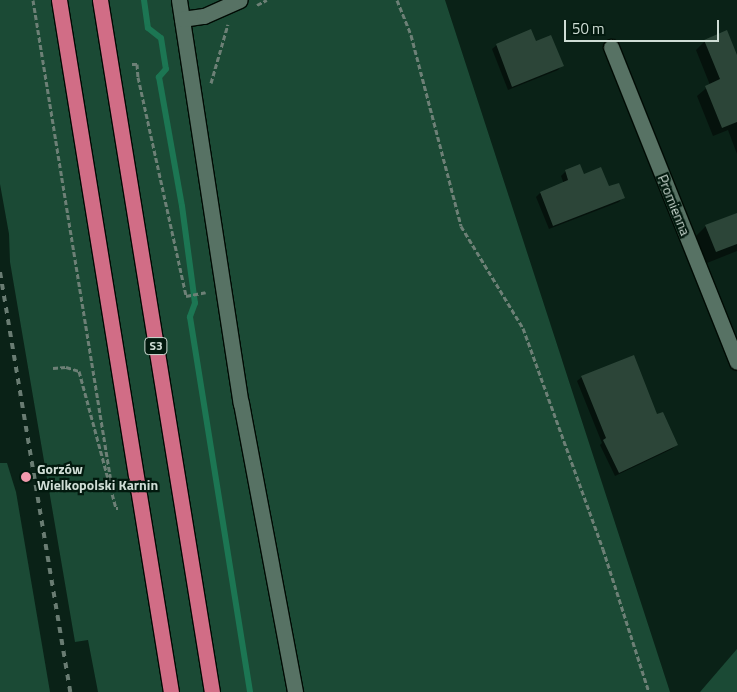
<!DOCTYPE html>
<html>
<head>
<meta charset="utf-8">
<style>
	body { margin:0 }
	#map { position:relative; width:737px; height:692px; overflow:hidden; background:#0a2217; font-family:"Titillium Web",sans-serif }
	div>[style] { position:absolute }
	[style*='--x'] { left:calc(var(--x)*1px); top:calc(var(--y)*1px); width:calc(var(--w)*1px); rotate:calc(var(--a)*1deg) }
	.green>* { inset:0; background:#1b4a35 }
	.shadow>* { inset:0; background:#0007 }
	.stream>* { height:6px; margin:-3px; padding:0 3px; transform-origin:3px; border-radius:3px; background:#1c7653 }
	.building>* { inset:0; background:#2c4538 }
	.path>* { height:3px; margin-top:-1.5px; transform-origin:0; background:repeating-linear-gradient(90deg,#6d8076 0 5px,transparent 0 7.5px) }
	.roads { filter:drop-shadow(1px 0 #000b04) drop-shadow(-1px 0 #000b04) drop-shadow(0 1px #000b04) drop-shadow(0 -1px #000b04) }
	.minor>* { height:15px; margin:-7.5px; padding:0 7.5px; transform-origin:7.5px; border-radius:7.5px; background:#577264 }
	.motorway>* { height:15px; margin:-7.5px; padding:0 7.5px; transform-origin:7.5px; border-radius:7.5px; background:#d16d86 }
	.rail>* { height:4px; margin-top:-2px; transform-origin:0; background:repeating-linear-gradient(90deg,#697c72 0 6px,transparent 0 12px) }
	.dots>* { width:14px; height:14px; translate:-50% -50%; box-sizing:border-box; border:2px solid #02190e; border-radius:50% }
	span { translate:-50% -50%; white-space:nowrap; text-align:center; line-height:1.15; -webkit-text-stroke:4.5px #02190e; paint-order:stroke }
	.shield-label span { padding:1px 4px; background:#02190e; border:1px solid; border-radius:4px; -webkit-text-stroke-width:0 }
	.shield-label { font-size:12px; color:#cfddd5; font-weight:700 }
	.street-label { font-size:14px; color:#cfddd5 }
	.poi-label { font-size:14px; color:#cfddd5; font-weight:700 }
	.left { translate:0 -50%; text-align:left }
	.scale { position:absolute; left:564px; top:20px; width:155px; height:22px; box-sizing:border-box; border:2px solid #cfddd5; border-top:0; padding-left:6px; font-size:15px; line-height:18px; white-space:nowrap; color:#cfddd5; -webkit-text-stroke:4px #02190e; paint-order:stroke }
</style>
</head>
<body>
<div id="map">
	<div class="green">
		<i style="clip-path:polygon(0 0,445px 0,670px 692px,98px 692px,88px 640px,75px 642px,10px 262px,9px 234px,0 184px)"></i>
		<i style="clip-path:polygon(0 463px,7px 463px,16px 492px,50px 692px,0 692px)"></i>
		<i style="clip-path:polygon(737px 649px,737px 692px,700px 692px)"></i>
	</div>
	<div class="shadow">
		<i style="clip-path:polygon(705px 41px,737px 58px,737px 154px,728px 130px,713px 136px,697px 96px,710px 85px,696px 50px)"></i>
		<i style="clip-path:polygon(535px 43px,562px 65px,558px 70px,508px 90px,492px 49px,497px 45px)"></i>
		<i style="clip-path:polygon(566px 171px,583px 175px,623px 197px,619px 202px,549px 229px,536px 197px,540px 193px,564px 184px,561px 176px)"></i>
		<i style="clip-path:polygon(737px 214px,737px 251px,702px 265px,692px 240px,706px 226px)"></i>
		<i style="clip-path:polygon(582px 377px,657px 416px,677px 444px,672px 449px,615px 476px,600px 445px,602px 443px,577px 381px)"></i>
	</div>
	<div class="stream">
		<i style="--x:144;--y:0;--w:28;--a:82"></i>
		<i style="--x:148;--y:28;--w:16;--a:38"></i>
		<i style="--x:161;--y:38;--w:31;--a:81"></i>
		<i style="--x:166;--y:69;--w:11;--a:131"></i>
		<i style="--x:159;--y:77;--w:131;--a:79.9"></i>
		<i style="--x:182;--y:206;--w:98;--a:82.4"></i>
		<i style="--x:195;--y:303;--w:15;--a:110"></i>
		<i style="--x:190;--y:317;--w:380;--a:80.9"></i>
	</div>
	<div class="building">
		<i style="clip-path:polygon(531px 29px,536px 41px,551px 35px,564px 66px,512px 87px,496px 44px)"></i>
		<i style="clip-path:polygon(727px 30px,737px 55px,737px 122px,722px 128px,705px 86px,720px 79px,704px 40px)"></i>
		<i style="clip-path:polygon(580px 164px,584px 174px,601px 167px,609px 186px,619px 183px,625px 198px,553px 226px,540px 192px,568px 180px,565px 170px)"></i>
		<i style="clip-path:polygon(737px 213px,737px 244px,716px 252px,705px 225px)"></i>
		<i style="clip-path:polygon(634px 355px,657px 414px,663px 412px,678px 445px,619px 473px,603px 440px,606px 438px,581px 376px)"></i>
	</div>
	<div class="path">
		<i style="--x:33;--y:0;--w:485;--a:80.8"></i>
		<i style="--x:111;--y:479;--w:4;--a:180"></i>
		<i style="--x:397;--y:0;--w:38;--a:68"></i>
		<i style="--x:411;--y:35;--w:197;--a:75.3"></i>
		<i style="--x:461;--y:226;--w:119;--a:58.7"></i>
		<i style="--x:523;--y:328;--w:235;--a:70.1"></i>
		<i style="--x:603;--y:549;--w:150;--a:72.2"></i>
		<i style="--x:257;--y:5;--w:11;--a:-27"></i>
		<i style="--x:132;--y:64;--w:5;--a:0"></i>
		<i style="--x:137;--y:64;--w:13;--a:86"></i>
		<i style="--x:138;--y:77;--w:224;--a:77.6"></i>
		<i style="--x:186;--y:296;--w:20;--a:-11"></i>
		<i style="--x:211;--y:83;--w:61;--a:-73.9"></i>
		<i style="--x:53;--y:368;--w:13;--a:-4"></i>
		<i style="--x:66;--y:367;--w:14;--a:17"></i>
		<i style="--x:79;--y:371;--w:142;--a:74.9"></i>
		<i style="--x:116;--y:508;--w:2;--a:0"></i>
	</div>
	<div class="roads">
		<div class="minor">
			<i style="--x:179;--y:0;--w:408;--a:81.3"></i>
			<i style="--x:241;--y:403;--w:294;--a:79.4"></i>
			<i style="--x:182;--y:19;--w:22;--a:-8"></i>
			<i style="--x:204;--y:16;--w:39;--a:-24"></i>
			<i style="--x:611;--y:47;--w:339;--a:68.2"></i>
		</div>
		<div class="motorway">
			<i style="--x:59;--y:0;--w:701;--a:80.81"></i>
			<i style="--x:100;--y:0;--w:701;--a:80.81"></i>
		</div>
	</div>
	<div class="rail">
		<i style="--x:0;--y:272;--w:426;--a:80.5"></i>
	</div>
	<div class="dots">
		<i style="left:26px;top:477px;background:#f29aad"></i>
	</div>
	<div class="shield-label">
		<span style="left:156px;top:346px">S3</span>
	</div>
	<div class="street-label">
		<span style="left:674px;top:205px;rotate:68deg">Promienna</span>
	</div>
	<div class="poi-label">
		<span class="left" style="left:37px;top:477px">Gorzów<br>Wielkopolski Karnin</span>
	</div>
	<div class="scale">50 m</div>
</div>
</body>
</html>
